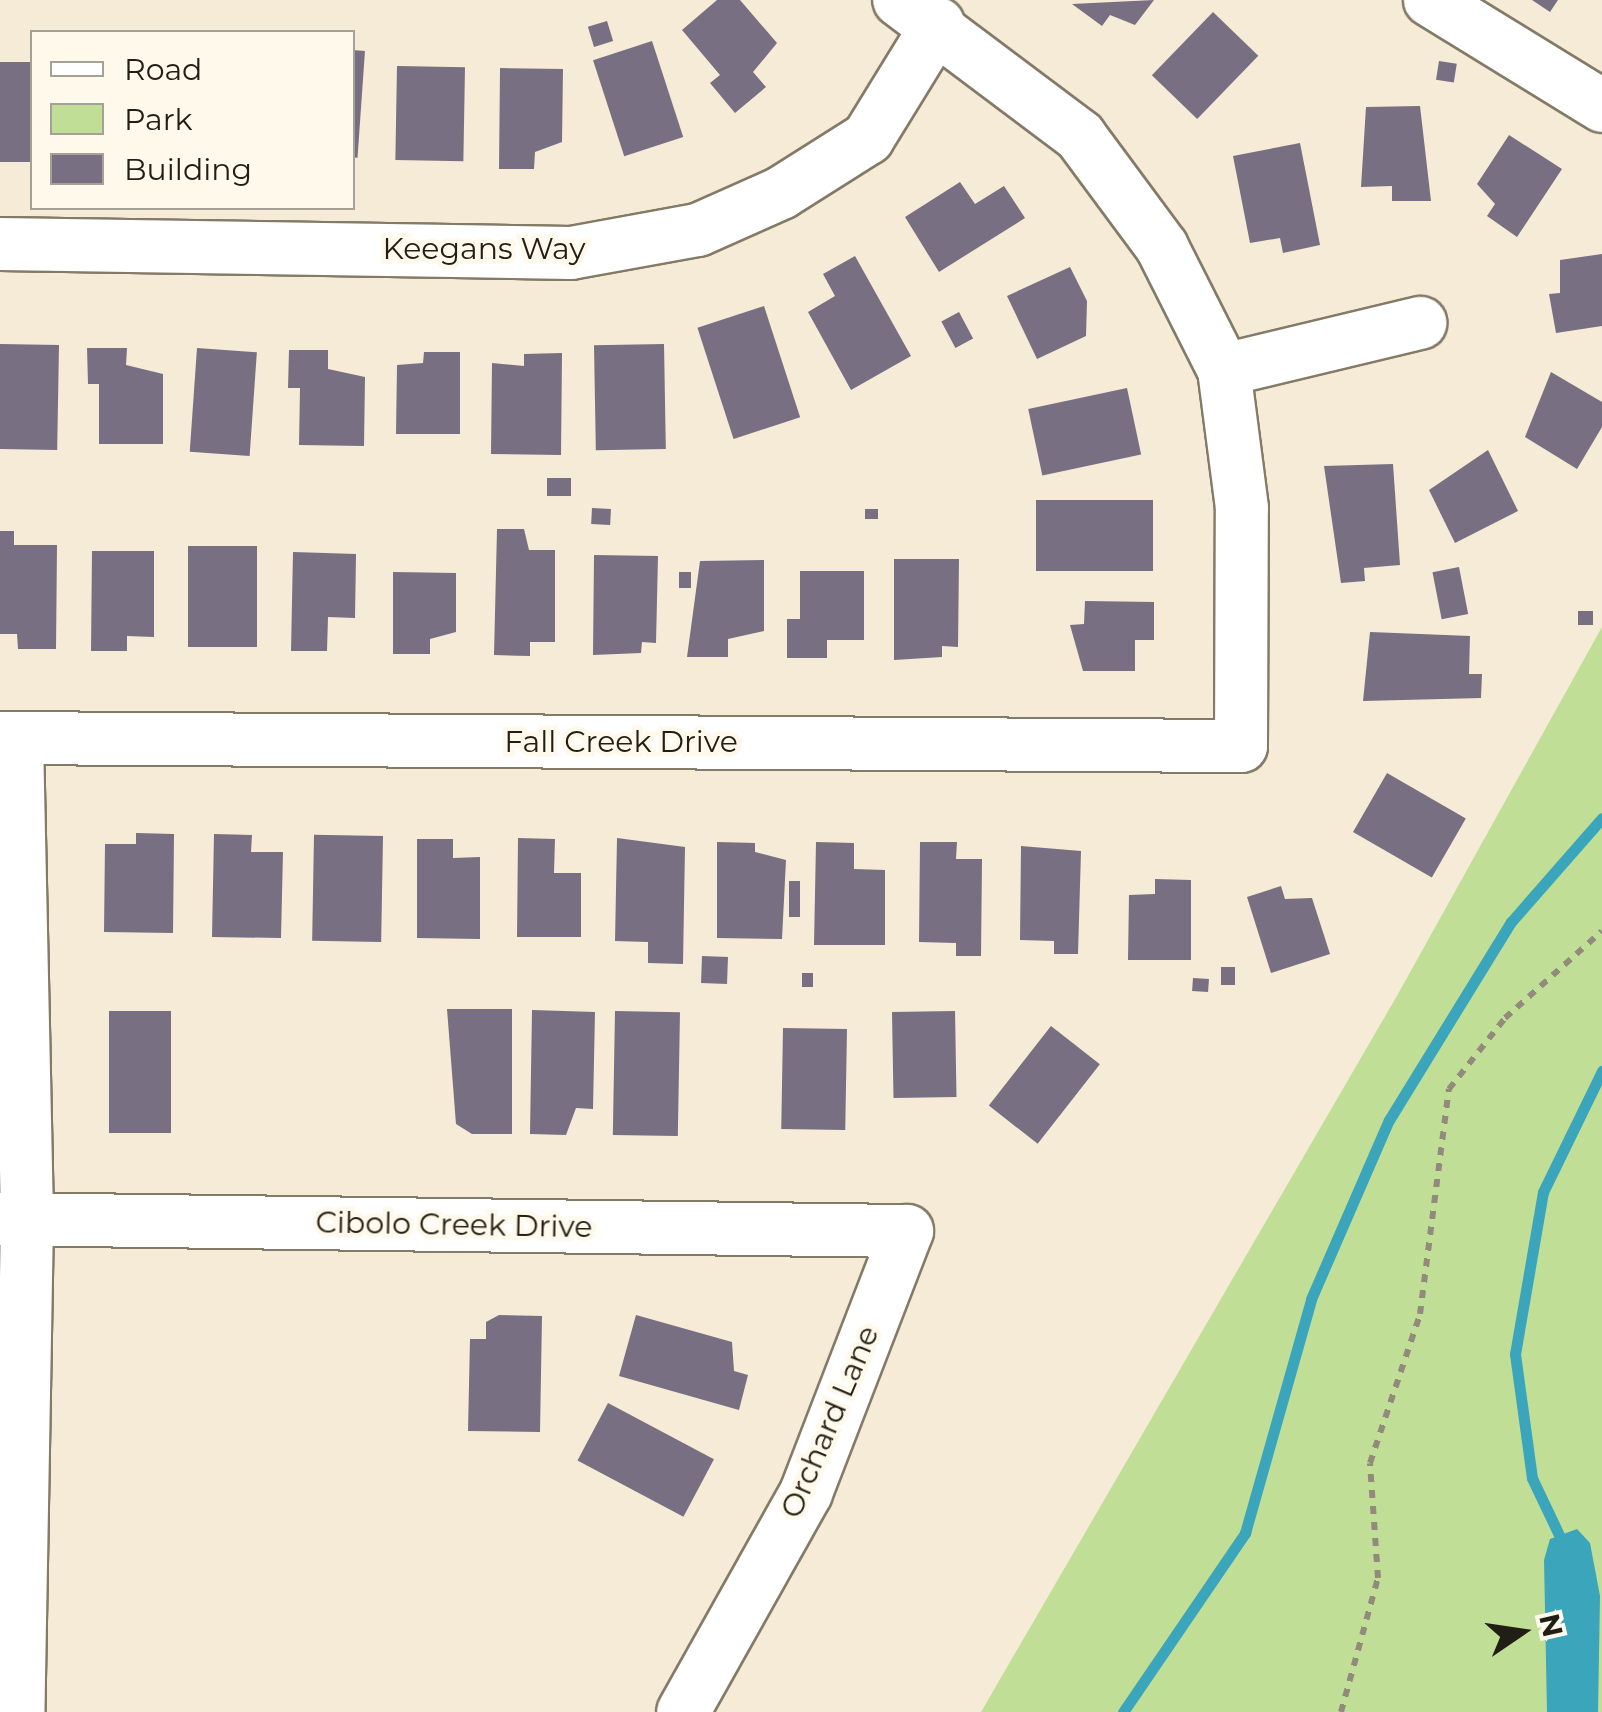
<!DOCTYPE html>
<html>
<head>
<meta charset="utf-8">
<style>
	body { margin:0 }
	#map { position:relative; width:1602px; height:1712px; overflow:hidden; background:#f5ebd6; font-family:Montserrat,sans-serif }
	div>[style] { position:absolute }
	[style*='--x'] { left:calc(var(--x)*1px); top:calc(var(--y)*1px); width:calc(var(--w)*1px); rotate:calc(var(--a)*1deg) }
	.green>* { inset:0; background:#c0de96 }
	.water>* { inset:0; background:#3aa5bb }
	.stream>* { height:11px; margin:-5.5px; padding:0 5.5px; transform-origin:5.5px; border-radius:5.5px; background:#3aa5bb }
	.building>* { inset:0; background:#786f82; transform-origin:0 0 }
	.path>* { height:6px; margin-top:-3px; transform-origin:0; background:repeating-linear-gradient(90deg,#928b7c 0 8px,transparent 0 16px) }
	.roads { filter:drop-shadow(2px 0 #837a67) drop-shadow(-2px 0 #837a67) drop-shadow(0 2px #837a67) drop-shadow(0 -2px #837a67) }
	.minor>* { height:52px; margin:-26px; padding:0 26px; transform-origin:26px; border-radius:26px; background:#fff }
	span { translate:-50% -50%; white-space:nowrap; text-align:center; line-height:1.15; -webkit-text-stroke:9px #fff9ec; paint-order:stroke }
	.street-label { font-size:30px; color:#211e16 }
	.legend { position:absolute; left:30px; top:30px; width:325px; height:180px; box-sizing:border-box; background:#fff9ec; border:2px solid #a6a196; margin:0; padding:12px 18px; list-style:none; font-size:30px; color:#211e16 }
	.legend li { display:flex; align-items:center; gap:20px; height:50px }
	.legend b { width:50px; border:2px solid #a6a196 }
	.north { position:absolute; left:1472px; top:1582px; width:100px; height:100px; -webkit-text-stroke:8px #fff9ec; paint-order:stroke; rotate:77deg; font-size:28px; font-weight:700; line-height:40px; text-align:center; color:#211e16 }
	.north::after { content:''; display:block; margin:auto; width:35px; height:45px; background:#211e16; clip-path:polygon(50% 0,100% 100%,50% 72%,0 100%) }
</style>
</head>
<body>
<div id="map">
	<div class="green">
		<i style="clip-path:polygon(1602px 627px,1602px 1712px,981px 1712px,1398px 994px)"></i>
	</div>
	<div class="water">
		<i style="clip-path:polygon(1577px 1529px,1590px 1543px,1600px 1596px,1598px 1712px,1547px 1712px,1544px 1560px,1550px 1539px)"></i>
	</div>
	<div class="stream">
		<i style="--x:1560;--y:1537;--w:65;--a:-115.4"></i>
		<i style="--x:1532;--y:1478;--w:125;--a:-97.8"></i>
		<i style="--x:1515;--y:1354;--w:164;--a:-80.2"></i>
		<i style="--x:1543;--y:1192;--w:135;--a:-64"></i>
		<i style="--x:1123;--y:1712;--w:217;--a:-55.7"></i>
		<i style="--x:1245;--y:1533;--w:243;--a:-74.2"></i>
		<i style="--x:1311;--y:1299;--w:195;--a:-66.5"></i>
		<i style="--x:1389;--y:1120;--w:233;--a:-58.4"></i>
		<i style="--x:1511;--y:922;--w:138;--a:-48.8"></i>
	</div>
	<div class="building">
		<i style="clip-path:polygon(717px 0,740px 0,777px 43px,753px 72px,766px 87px,735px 113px,710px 83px,720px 75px,682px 30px)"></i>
		<i style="clip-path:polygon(1154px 0,1135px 25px,1110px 15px,1102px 26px,1072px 4px)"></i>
		<i style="clip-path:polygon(1532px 0,1558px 0,1550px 12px)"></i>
		<i style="left:1213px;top:12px;width:63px;height:88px;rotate:44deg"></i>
		<i style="left:607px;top:21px;width:21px;height:20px;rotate:73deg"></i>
		<i style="left:652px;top:41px;width:101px;height:62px;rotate:72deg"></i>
		<i style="left:352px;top:50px;width:13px;height:107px;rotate:4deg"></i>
		<i style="left:1439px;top:61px;width:18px;height:19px;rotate:9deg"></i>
		<i style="left:0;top:62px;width:32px;height:100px"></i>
		<i style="left:397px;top:66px;width:68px;height:94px;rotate:1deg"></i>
		<i style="clip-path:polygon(500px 68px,563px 69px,562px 142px,535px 152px,534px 169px,499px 169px)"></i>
		<i style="clip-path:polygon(1420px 106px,1431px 201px,1392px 201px,1392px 186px,1361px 187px,1366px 107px)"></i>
		<i style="clip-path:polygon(1509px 135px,1562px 169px,1517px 237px,1487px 216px,1495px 204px,1477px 184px)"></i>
		<i style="clip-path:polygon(1300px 143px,1320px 245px,1283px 253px,1280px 238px,1250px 243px,1233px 156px)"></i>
		<i style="clip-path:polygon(960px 182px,975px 204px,1004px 186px,1025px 218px,939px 272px,905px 217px)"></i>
		<i style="clip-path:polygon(1602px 254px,1602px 326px,1556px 333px,1549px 294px,1560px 293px,1560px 260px)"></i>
		<i style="clip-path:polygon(855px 256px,911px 356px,851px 390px,808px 312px,835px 296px,823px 274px)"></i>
		<i style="clip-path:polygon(1070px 267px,1087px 301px,1086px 336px,1037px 359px,1007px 296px)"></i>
		<i style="left:764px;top:306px;width:117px;height:70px;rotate:72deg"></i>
		<i style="left:959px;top:312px;width:30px;height:20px;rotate:62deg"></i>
		<i style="left:664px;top:344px;width:105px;height:70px;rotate:89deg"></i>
		<i style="left:59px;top:345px;width:105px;height:59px;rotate:91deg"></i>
		<i style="clip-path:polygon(87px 348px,127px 348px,126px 365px,163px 374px,163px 444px,99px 444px,99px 384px,88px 384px)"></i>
		<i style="left:197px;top:348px;width:60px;height:104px;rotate:4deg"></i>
		<i style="clip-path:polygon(289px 350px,328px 350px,328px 369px,365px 377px,364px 446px,299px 445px,300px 388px,288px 388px)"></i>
		<i style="clip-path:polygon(424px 352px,460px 352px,460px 434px,396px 434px,397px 365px,423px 363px)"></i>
		<i style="clip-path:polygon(562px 353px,561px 455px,491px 454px,492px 363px,524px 366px,524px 354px)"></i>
		<i style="clip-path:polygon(1551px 372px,1602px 402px,1602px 427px,1577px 469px,1525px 437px)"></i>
		<i style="left:1127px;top:388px;width:68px;height:101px;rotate:78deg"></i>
		<i style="clip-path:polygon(1488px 450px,1518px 511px,1455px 543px,1429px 490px)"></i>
		<i style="clip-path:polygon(1393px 464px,1400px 565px,1364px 568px,1365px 581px,1341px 583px,1324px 466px)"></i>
		<i style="left:571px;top:478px;width:18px;height:24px;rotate:90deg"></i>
		<i style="left:1036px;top:500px;width:117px;height:71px"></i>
		<i style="left:592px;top:508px;width:19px;height:16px;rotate:3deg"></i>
		<i style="left:865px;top:509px;width:13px;height:10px"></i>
		<i style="clip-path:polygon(497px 529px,524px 529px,529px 550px,555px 550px,555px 642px,530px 642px,530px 656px,494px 655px)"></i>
		<i style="clip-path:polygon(0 531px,14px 531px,14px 545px,57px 545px,56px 649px,18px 649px,17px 634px,0 634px)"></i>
		<i style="left:188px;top:546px;width:69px;height:101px"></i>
		<i style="clip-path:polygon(92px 551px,154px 551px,154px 637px,127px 636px,127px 651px,91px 651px)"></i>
		<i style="clip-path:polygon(293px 552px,356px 554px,355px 618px,328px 617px,327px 651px,291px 651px)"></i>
		<i style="clip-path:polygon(594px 555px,658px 556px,656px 643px,642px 642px,641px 653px,593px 655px)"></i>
		<i style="clip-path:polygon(894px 559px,959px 559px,958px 647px,942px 646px,942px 657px,894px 660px)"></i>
		<i style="clip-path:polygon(764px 560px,764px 631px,728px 639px,728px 657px,687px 657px,700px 561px)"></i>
		<i style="left:1459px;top:567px;width:48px;height:27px;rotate:79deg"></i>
		<i style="clip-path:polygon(800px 571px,864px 571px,864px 640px,827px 640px,827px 658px,787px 658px,787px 619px,800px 619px)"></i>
		<i style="clip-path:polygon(393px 572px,456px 573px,456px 632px,430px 639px,430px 654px,393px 654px)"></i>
		<i style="left:679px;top:572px;width:12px;height:16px"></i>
		<i style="clip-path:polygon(1085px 601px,1154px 602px,1154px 640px,1135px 640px,1135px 671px,1083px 671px,1070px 625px,1084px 624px)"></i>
		<i style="left:1578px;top:611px;width:15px;height:14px"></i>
		<i style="clip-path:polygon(1370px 632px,1470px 636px,1469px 674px,1482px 674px,1481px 698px,1363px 701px)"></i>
		<i style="left:1387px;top:773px;width:91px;height:68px;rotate:30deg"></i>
		<i style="clip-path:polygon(136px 833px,174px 834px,173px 933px,104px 932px,105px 844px,136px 844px)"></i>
		<i style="clip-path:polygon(214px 834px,252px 835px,251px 852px,283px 852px,281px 938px,212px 937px)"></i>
		<i style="left:383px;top:836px;width:106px;height:69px;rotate:91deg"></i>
		<i style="clip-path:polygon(518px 838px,555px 839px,554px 873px,581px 873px,581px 937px,517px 937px)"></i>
		<i style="clip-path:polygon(617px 838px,685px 847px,683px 964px,648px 963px,648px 942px,615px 941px)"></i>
		<i style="clip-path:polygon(417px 839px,453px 839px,453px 858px,480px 857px,480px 939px,417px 938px)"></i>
		<i style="clip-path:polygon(717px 842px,755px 843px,755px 852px,786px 860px,782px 939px,717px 938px)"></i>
		<i style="clip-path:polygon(816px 842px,854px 843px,854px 869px,885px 870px,885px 945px,814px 945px)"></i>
		<i style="clip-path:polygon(920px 842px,957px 842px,956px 859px,982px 859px,981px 956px,956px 956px,956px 943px,919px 942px)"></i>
		<i style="clip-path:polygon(1021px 846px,1081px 851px,1078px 954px,1054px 954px,1054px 941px,1020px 940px)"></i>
		<i style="clip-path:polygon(1155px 879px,1191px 880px,1191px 960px,1128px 960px,1129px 895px,1155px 894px)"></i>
		<i style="left:789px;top:881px;width:11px;height:36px"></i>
		<i style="clip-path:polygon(1281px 886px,1285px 899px,1312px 898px,1330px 954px,1271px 973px,1247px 897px)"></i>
		<i style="left:702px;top:956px;width:26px;height:27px;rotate:2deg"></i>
		<i style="left:1221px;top:967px;width:14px;height:18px"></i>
		<i style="left:802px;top:973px;width:11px;height:14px"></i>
		<i style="left:1193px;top:978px;width:16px;height:13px;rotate:4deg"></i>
		<i style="clip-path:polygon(447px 1009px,512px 1009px,512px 1134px,472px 1134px,456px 1124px)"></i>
		<i style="clip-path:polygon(532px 1010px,595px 1012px,593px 1109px,576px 1108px,566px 1135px,530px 1134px)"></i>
		<i style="left:109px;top:1011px;width:62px;height:122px"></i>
		<i style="left:615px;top:1011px;width:65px;height:124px;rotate:1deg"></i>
		<i style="left:955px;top:1011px;width:86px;height:63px;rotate:89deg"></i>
		<i style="left:1051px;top:1026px;width:62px;height:101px;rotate:38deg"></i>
		<i style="left:783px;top:1028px;width:64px;height:101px;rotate:1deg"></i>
		<i style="clip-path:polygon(499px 1315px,542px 1316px,540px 1432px,468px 1431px,470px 1339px,486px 1339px,486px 1322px)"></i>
		<i style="clip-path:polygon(636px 1315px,732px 1342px,734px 1371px,748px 1375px,739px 1410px,619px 1376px)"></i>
		<i style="left:608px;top:1403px;width:120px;height:65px;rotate:28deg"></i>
	</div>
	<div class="path">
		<i style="--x:1341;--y:1712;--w:139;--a:-74.6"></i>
		<i style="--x:1378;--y:1578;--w:115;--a:-94"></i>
		<i style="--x:1370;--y:1463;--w:157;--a:-71.4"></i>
		<i style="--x:1420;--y:1314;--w:227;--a:-82.7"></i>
		<i style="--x:1449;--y:1089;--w:90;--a:-51.7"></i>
		<i style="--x:1505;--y:1018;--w:130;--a:-41.9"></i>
	</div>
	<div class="roads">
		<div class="minor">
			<i style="--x:1430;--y:0;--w:202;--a:31.6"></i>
			<i style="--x:0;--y:244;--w:571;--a:0.9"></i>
			<i style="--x:571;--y:253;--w:129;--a:-10.3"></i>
			<i style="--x:698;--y:230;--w:91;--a:-24"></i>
			<i style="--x:781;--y:193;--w:103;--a:-32.3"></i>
			<i style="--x:868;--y:138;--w:134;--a:-58.4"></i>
			<i style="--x:1224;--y:370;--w:202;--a:-13.5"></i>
			<i style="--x:0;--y:738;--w:1241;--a:0.37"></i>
			<i style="--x:1241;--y:746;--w:238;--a:-89.8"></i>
			<i style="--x:1242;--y:508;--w:139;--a:-97.4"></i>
			<i style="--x:1224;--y:370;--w:138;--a:-116.8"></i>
			<i style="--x:1162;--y:247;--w:138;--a:-126.5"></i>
			<i style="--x:1080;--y:136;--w:226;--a:-143.1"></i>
			<i style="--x:17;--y:739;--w:481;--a:88.8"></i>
			<i style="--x:27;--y:1220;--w:492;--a:91"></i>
			<i style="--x:0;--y:1219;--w:907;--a:0.76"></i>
			<i style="--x:907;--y:1231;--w:281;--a:111.1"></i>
			<i style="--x:806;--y:1493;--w:251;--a:119.3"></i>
		</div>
	</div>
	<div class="street-label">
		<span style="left:484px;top:249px">Keegans Way</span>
		<span style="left:621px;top:742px">Fall Creek Drive</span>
		<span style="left:454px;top:1225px;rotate:1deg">Cibolo Creek Drive</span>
		<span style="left:830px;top:1422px;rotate:-67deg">Orchard Lane</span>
	</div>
	<ul class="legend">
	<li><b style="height:12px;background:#fff"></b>Road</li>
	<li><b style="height:28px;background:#c0de96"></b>Park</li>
	<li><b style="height:28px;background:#786f82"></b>Building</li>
	</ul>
	<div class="north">N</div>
</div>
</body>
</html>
